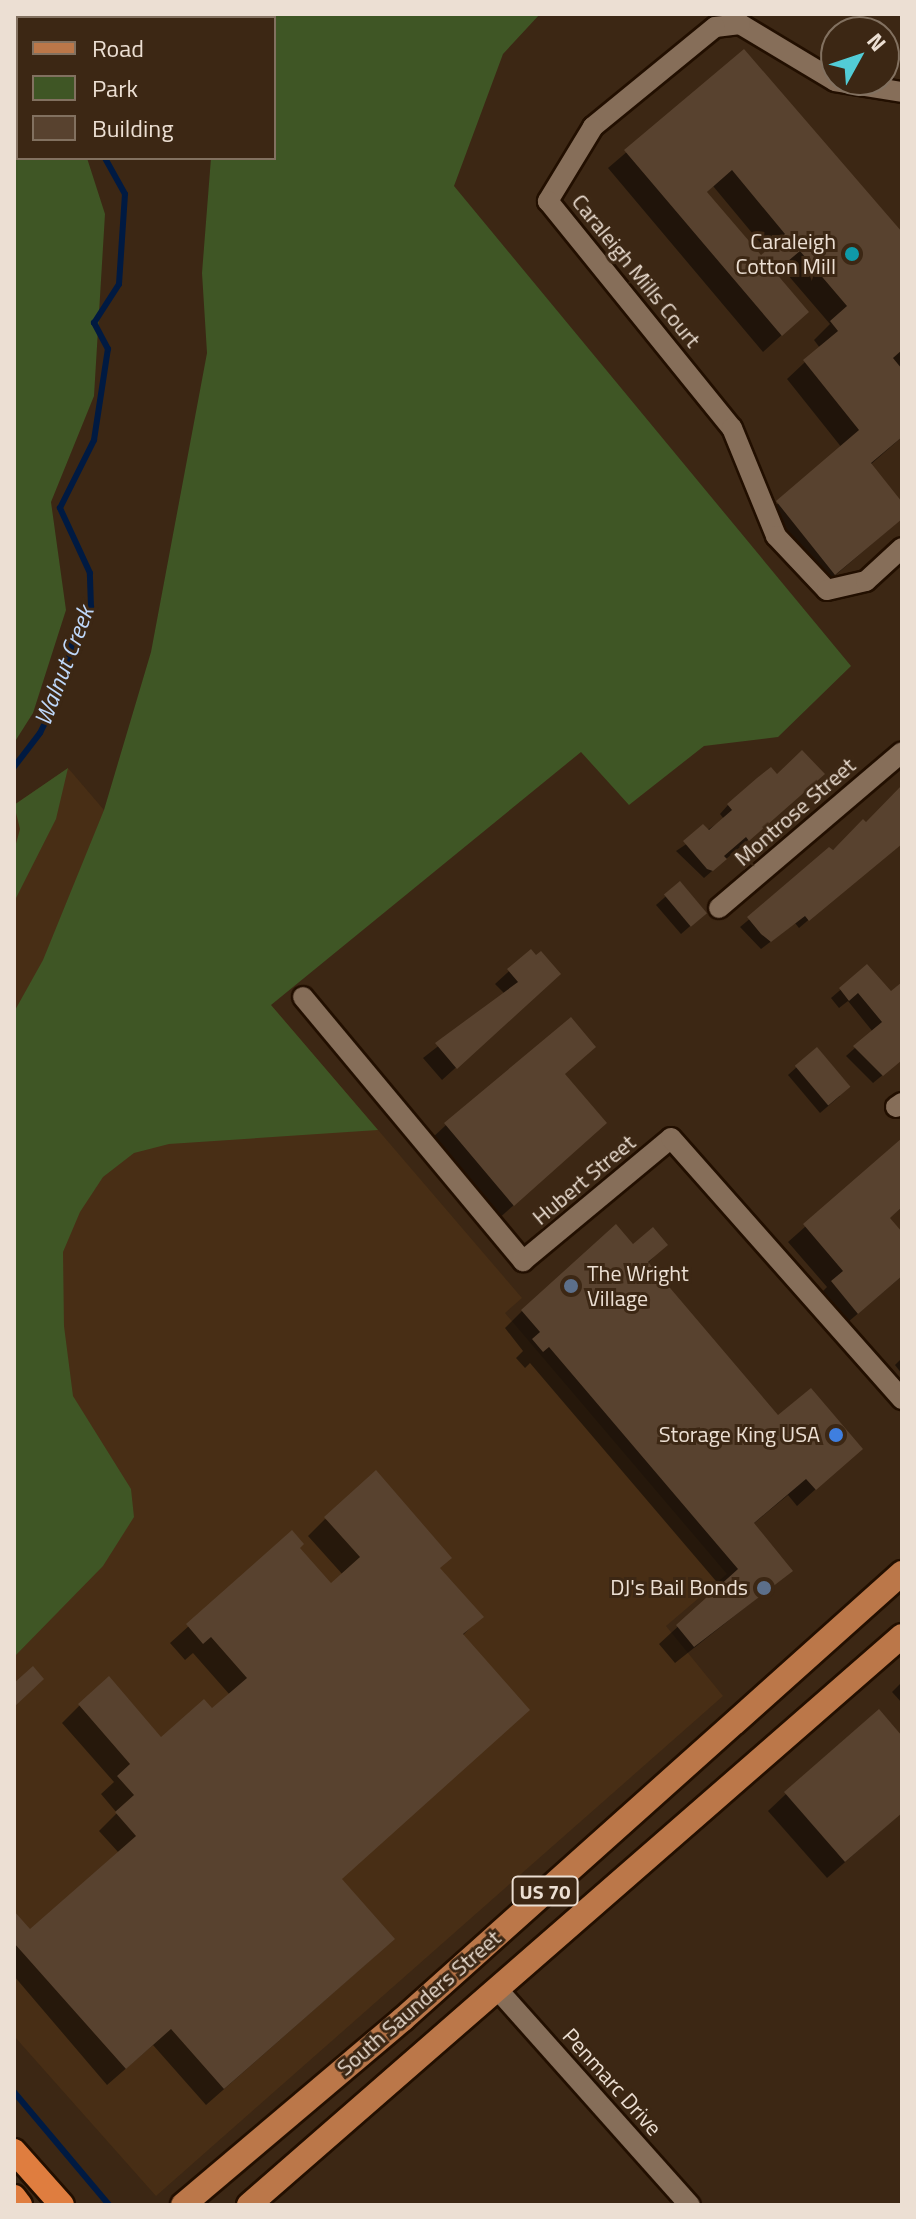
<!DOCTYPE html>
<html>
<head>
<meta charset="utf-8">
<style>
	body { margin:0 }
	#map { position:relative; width:916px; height:2219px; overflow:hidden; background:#3c2714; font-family:"Titillium Web",sans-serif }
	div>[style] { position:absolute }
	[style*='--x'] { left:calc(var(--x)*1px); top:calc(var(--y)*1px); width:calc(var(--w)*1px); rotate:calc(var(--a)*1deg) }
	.built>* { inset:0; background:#482e15 }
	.green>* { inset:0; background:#3f5625 }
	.shadow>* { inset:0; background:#0007 }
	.stream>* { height:6px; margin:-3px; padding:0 3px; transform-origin:3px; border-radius:3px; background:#001a42 }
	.building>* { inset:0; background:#58422f; transform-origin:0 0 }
	.roads { filter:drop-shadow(2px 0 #220f00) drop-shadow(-2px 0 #220f00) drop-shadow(0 2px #220f00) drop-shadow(0 -2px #220f00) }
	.minor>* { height:20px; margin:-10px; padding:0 10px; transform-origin:10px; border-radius:10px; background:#866e59 }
	.major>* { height:24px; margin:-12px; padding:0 12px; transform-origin:12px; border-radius:12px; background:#bb7749 }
	.highway>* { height:24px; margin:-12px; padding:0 12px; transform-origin:12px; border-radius:12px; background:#df7d3f }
	.dots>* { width:22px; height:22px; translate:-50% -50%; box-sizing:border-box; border:4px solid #3c2714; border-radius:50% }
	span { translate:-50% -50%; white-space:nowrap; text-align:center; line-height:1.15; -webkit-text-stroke:6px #3c2714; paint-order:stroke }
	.shield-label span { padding:2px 6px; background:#3c2714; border:2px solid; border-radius:6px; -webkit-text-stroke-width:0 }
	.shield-label { font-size:20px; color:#ecdfd3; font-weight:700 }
	.poi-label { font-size:22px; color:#ecdfd3 }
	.right { translate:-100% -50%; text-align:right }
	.left { translate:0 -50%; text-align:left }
	.street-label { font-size:22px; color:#ecdfd3 }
	.water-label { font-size:24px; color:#bfd8fa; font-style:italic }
	.frame { position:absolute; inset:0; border:16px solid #ecdfd3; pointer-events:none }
	.legend { position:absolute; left:16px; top:16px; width:260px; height:144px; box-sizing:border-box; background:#3c2714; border:2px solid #827160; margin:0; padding:10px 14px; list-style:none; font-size:24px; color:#ecdfd3 }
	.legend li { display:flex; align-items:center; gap:16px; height:40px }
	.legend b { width:40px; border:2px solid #827160 }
	.north { position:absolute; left:820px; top:16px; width:80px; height:80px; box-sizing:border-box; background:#3c2714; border:2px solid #827160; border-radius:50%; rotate:50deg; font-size:22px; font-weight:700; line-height:32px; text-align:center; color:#ecdfd3 }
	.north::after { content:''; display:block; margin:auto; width:28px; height:36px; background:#52ccd6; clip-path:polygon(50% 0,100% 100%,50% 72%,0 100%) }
</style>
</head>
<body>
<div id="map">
	<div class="built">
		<i style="clip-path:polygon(68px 768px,522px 1298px,505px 1313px,727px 1574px,666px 1626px,723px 1696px,156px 2196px,14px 2036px,14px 805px)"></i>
	</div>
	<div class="green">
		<i style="clip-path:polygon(14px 14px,107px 14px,18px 18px,18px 158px,87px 158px,105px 214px,94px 396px,51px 502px,66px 610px,33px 713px,14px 743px)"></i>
		<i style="clip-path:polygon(236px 14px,540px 14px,503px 54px,454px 186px,851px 666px,778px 737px,704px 746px,629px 805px,581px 752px,271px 1005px,378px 1130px,169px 1144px,134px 1153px,103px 1177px,80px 1212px,63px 1252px,64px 1326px,73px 1396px,131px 1489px,134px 1517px,103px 1566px,14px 1657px,14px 1012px,43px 960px,104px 810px,151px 652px,207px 353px,202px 273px,211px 158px,274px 158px,274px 18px,235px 18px)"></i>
		<i style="clip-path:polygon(68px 768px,56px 819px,14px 902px,14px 851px,20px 829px,14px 805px)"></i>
	</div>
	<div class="shadow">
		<i style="clip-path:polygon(evenodd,744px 52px,902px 240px,902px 437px,870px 465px,902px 505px,902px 518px,817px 591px,759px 520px,842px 448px,787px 379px,820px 348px,814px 340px,830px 324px,781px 267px,774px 274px,807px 312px,763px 352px,608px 168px,744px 52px,713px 186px,768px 252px,760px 258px,706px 193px,713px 186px)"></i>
		<i style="clip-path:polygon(776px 777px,814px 783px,704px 878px,676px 851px,724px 819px,720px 814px,728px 805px)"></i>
		<i style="clip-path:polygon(894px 799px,902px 809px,902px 840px,799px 928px,795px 923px,761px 949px,740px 927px)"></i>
		<i style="clip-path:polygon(680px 884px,696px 921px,681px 934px,656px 905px)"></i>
		<i style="clip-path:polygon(530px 952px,545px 987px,442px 1080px,423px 1058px,505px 994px,495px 984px)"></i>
		<i style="clip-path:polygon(867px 967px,890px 994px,898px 988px,902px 993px,902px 1059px,873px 1083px,846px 1056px,873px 1032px,848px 1001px,839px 1008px,831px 998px)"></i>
		<i style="clip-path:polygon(797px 1067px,840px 1096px,820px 1113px,788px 1075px)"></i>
		<i style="clip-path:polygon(563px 1075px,589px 1138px,497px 1220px,430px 1140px,446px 1125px)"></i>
		<i style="clip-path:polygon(902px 1141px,902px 1207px,888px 1219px,902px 1235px,902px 1276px,841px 1328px,816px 1298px,827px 1287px,788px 1242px)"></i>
		<i style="clip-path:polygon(665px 1245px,647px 1264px,778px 1418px,860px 1449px,797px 1506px,788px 1495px,753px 1524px,791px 1571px,675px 1663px,659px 1644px,721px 1587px,530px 1363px,525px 1368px,516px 1358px,523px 1351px,505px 1328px,522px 1311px,633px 1247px)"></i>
		<i style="clip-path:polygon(902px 1358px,902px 1374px,895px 1365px)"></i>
		<i style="clip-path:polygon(325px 1519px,438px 1569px,481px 1617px,462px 1636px,340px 1880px,375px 1956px,206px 2105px,153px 2045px,107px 2085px,14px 1976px,14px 1920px,29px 1932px,119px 1853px,99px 1831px,117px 1813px,101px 1794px,114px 1782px,62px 1723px,80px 1705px,161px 1740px,212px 1711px,230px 1695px,193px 1653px,185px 1660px,170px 1643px,292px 1533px,298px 1548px,331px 1586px,343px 1575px,308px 1536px)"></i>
		<i style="clip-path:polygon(902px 1682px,902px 1703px,892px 1692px)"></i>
		<i style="clip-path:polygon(902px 1739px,902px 1812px,827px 1878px,768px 1811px,786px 1794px)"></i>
	</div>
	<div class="stream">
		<i style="--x:132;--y:18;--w:4;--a:-76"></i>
		<i style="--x:14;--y:767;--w:43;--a:-52.6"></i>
		<i style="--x:40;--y:733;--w:49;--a:-63.4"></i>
		<i style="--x:62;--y:689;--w:47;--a:-77.7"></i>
		<i style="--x:72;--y:643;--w:41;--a:-62.2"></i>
		<i style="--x:91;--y:607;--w:34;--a:-92"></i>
		<i style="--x:90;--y:573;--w:72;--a:-114.8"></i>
		<i style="--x:60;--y:508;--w:76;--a:-63.4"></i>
		<i style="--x:94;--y:440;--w:92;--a:-81.3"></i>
		<i style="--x:108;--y:349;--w:30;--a:-118"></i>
		<i style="--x:94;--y:323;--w:46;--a:-57.3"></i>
		<i style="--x:119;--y:284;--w:90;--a:-86.2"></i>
		<i style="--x:125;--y:194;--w:41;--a:-119.1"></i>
		<i style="--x:14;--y:2092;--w:148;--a:49.9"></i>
	</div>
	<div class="building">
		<i style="clip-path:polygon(evenodd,744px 49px,902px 232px,902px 350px,893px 358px,902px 369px,902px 437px,871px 463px,902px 502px,902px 519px,835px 575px,776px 501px,859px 430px,803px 360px,838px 331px,830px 321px,847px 306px,800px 251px,775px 272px,809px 312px,782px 336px,624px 150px,744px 49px,732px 170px,785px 234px,761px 255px,707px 192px,732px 170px)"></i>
		<i style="clip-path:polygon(802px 750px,825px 774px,749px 841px,746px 837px,724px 856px,727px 859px,713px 871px,707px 869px,683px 841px,703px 824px,709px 830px,732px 810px,727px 804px,757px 778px,771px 767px,777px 774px)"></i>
		<i style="clip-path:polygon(902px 785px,902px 844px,809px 921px,805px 916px,771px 942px,761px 934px,747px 917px,829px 847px,833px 850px,863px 819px,866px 822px)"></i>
		<i style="left:680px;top:881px;width:42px;height:21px;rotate:50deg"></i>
		<i style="clip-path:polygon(531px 949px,536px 955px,541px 951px,561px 974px,457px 1069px,435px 1043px,518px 982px,507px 969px)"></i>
		<i style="clip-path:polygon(867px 964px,891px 991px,902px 982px,901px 1061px,883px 1076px,853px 1046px,882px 1022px,858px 993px,849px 1001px,839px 988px)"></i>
		<i style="clip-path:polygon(571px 1017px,596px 1047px,565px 1074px,607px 1123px,514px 1206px,444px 1123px)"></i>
		<i style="left:817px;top:1047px;width:52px;height:29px;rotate:50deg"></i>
		<i style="clip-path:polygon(902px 1138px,902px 1207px,890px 1218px,902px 1232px,902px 1276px,858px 1314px,831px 1281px,843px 1271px,803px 1224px)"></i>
		<i style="clip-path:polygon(616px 1224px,633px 1244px,653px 1227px,668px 1245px,648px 1262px,778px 1415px,811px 1388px,863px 1449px,816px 1490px,806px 1479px,754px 1523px,793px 1571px,694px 1647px,676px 1625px,738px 1569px,549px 1347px,543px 1352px,532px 1339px,540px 1332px,521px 1310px)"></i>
		<i style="clip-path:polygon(376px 1470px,452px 1558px,440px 1568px,484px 1617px,463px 1634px,530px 1710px,342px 1879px,395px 1939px,224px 2089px,171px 2029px,126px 2069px,14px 1943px,14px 1911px,30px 1929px,136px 1836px,115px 1812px,134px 1795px,117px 1776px,130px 1764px,78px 1704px,109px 1676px,161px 1737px,204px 1699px,212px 1708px,247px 1678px,211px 1637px,203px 1644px,186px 1624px,292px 1530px,304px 1544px,300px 1548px,331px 1583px,360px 1557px,324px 1517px)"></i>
		<i style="clip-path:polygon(33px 1666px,44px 1679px,14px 1707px,14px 1683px)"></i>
		<i style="clip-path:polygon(879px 1709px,902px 1736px,902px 1813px,845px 1862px,784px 1792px)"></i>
	</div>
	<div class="roads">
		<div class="minor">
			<i style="--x:902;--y:92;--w:68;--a:-170.7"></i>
			<i style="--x:835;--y:81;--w:111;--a:-149"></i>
			<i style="--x:740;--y:24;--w:25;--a:173"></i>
			<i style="--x:715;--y:27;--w:158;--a:140.7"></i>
			<i style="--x:593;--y:127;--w:87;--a:121.3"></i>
			<i style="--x:548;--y:201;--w:292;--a:51"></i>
			<i style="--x:732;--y:428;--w:117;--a:67.8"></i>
			<i style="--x:776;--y:536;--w:74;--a:46.6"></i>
			<i style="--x:827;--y:590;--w:40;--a:-13"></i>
			<i style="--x:866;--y:581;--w:49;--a:-42.5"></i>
			<i style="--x:719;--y:908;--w:240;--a:-40.4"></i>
			<i style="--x:303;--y:997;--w:344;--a:50.2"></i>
			<i style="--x:523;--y:1261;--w:192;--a:-39.7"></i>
			<i style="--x:671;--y:1138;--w:349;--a:48.5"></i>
			<i style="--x:896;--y:1107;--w:7;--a:-34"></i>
			<i style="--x:499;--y:1991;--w:287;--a:48.3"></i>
		</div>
		<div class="major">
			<i style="--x:183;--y:2205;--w:287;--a:-40.2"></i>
			<i style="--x:402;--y:2020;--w:671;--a:-41.8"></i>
			<i style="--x:249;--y:2205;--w:866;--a:-41.07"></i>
		</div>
		<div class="highway">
			<i style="--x:14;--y:2151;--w:72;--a:48.4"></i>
			<i style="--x:14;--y:2197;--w:10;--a:53"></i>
		</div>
	</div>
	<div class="dots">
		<i style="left:852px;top:254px;background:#0f9aa8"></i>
		<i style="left:571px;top:1286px;background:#5c6f8a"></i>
		<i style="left:836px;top:1435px;background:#3f7fe0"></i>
		<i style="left:764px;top:1588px;background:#5c6f8a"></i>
	</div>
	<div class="shield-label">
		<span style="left:545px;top:1891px">US 70</span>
	</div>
	<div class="poi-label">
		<span class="right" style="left:836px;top:254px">Caraleigh<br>Cotton Mill</span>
		<span class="left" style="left:587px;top:1286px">The Wright<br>Village</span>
		<span class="right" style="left:820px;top:1435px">Storage King USA</span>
		<span class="right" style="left:748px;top:1588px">DJ's Bail Bonds</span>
	</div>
	<div class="street-label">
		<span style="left:636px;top:271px;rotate:51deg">Caraleigh Mills Court</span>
		<span style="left:795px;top:812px;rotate:-41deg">Montrose Street</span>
		<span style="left:584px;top:1180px;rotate:-40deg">Hubert Street</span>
		<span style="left:419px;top:2003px;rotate:-41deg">South Saunders Street</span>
		<span style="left:612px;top:2082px;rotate:48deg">Penmarc Drive</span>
	</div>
	<div class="water-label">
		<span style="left:64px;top:666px;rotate:-69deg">Walnut Creek</span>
	</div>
	<div class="frame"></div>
	<ul class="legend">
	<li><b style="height:10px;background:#bb7749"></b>Road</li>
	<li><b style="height:22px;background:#3f5625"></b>Park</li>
	<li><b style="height:22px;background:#58422f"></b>Building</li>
	</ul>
	<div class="north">N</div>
</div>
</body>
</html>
